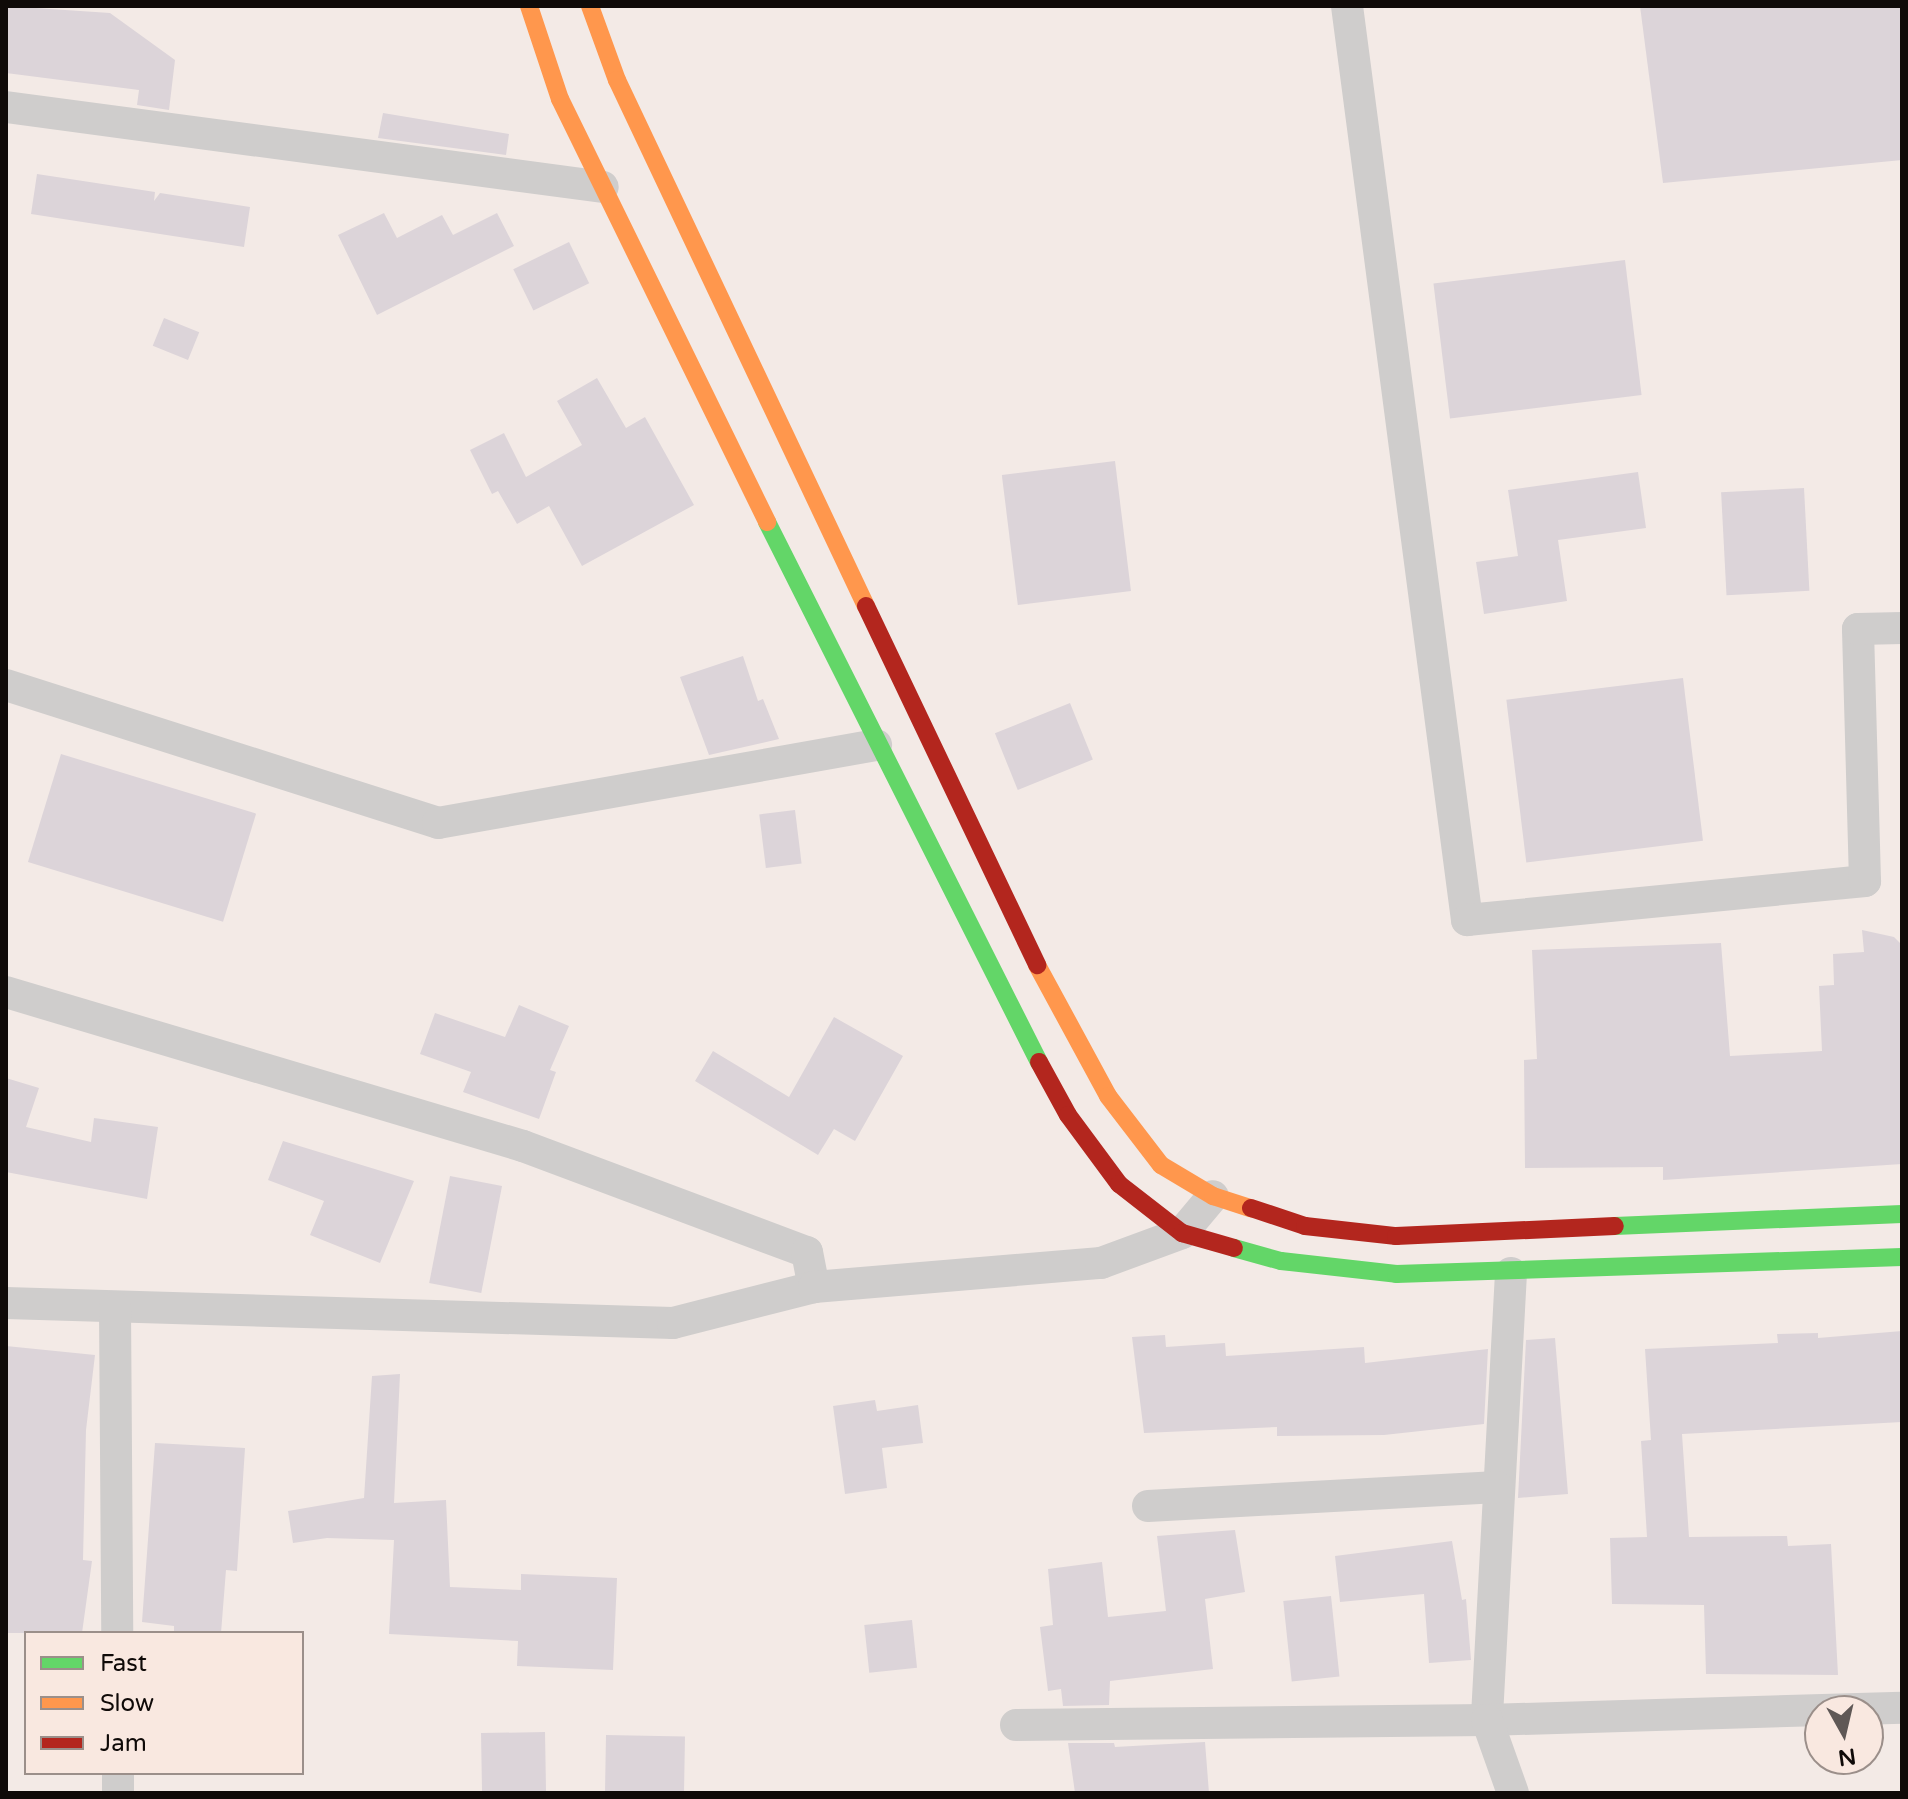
<!DOCTYPE html>
<html>
<head>
<meta charset="utf-8">
<style>
	body { margin:0 }
	#map { position:relative; width:1908px; height:1799px; overflow:hidden; background:#f3eae6; font-family:"Varela Round",sans-serif }
	div>[style] { position:absolute }
	[style*='--x'] { left:calc(var(--x)*1px); top:calc(var(--y)*1px); width:calc(var(--w)*1px); rotate:calc(var(--a)*1deg) }
	.building>* { inset:0; background:#dcd4d9; transform-origin:0 0 }
	.street>* { height:32px; margin:-16px; padding:0 16px; transform-origin:16px; border-radius:16px; background:#cfcdcc }
	.fast>* { height:18px; margin:-9px; padding:0 9px; transform-origin:9px; border-radius:9px; background:#63d668 }
	.slow>* { height:18px; margin:-9px; padding:0 9px; transform-origin:9px; border-radius:9px; background:#ff974d }
	.jam>* { height:18px; margin:-9px; padding:0 9px; transform-origin:9px; border-radius:9px; background:#b3261e }
	span { translate:-50% -50%; white-space:nowrap; text-align:center; line-height:1.15; -webkit-text-stroke:6px #f9e8e0; paint-order:stroke }
	.frame { position:absolute; inset:0; border:8px solid #0f0a08; pointer-events:none }
	.legend { position:absolute; left:24px; top:1631px; width:280px; height:144px; box-sizing:border-box; background:#f9e8e0; border:2px solid #9b8f8a; margin:0; padding:10px 14px; list-style:none; font-size:24px; color:#0f0a08 }
	.legend li { display:flex; align-items:center; gap:16px; height:40px }
	.legend b { width:40px; border:2px solid #9b8f8a }
	.north { position:absolute; left:1804px; top:1695px; width:80px; height:80px; box-sizing:border-box; background:#f9e8e0; border:2px solid #9b8f8a; border-radius:50%; rotate:172deg; font-size:22px; font-weight:700; line-height:32px; text-align:center; color:#0f0a08 }
	.north::after { content:''; display:block; margin:auto; width:28px; height:36px; background:#5f5856; clip-path:polygon(50% 0,100% 100%,50% 72%,0 100%) }
</style>
</head>
<body>
<div id="map">
	<div class="building">
		<i style="clip-path:polygon(6px 6px,110px 13px,175px 60px,169px 110px,137px 105px,139px 90px,6px 73px)"></i>
		<i style="clip-path:polygon(1640px 6px,1902px 6px,1902px 160px,1663px 183px)"></i>
		<i style="clip-path:polygon(383px 113px,509px 134px,506px 155px,378px 138px)"></i>
		<i style="clip-path:polygon(37px 174px,155px 192px,154px 201px,160px 193px,250px 207px,244px 247px,31px 214px)"></i>
		<i style="clip-path:polygon(384px 213px,397px 238px,442px 215px,453px 235px,497px 213px,514px 246px,377px 315px,338px 235px)"></i>
		<i style="left:569px;top:242px;width:46px;height:62px;rotate:64deg"></i>
		<i style="left:1625px;top:260px;width:136px;height:193px;rotate:83deg"></i>
		<i style="left:164px;top:318px;width:38px;height:30px;rotate:22deg"></i>
		<i style="clip-path:polygon(597px 378px,626px 428px,645px 417px,694px 505px,582px 566px,549px 506px,517px 524px,498px 491px,492px 494px,470px 450px,504px 433px,526px 477px,582px 445px,557px 401px)"></i>
		<i style="left:1115px;top:461px;width:131px;height:114px;rotate:83deg"></i>
		<i style="clip-path:polygon(1638px 472px,1646px 528px,1558px 540px,1567px 601px,1484px 614px,1476px 562px,1518px 556px,1508px 490px)"></i>
		<i style="left:1804px;top:488px;width:103px;height:83px;rotate:87deg"></i>
		<i style="clip-path:polygon(743px 656px,758px 701px,763px 699px,779px 739px,709px 755px,680px 677px)"></i>
		<i style="left:1683px;top:678px;width:164px;height:178px;rotate:83deg"></i>
		<i style="left:1070px;top:703px;width:61px;height:81px;rotate:68deg"></i>
		<i style="left:61px;top:754px;width:204px;height:113px;rotate:17deg"></i>
		<i style="left:795px;top:810px;width:54px;height:36px;rotate:83deg"></i>
		<i style="clip-path:polygon(1862px 930px,1894px 937px,1902px 945px,1902px 1164px,1663px 1180px,1663px 1167px,1525px 1168px,1524px 1060px,1537px 1059px,1532px 950px,1721px 943px,1730px 1056px,1822px 1051px,1819px 986px,1834px 985px,1833px 954px,1864px 952px)"></i>
		<i style="clip-path:polygon(519px 1005px,569px 1026px,550px 1070px,556px 1072px,539px 1119px,463px 1092px,471px 1072px,420px 1054px,435px 1013px,505px 1037px)"></i>
		<i style="clip-path:polygon(834px 1017px,903px 1056px,855px 1141px,834px 1129px,818px 1155px,695px 1081px,713px 1051px,789px 1097px)"></i>
		<i style="clip-path:polygon(6px 1078px,39px 1088px,26px 1127px,91px 1142px,94px 1118px,158px 1127px,147px 1199px,6px 1172px)"></i>
		<i style="clip-path:polygon(283px 1141px,414px 1181px,380px 1263px,310px 1235px,324px 1201px,268px 1180px)"></i>
		<i style="left:450px;top:1176px;width:53px;height:109px;rotate:11deg"></i>
		<i style="clip-path:polygon(1902px 1331px,1902px 1422px,1682px 1434px,1689px 1537px,1787px 1536px,1788px 1546px,1831px 1544px,1838px 1675px,1706px 1674px,1704px 1605px,1612px 1604px,1610px 1538px,1647px 1537px,1641px 1441px,1651px 1440px,1645px 1349px,1778px 1343px,1777px 1334px,1818px 1333px,1818px 1338px)"></i>
		<i style="clip-path:polygon(1165px 1335px,1166px 1347px,1225px 1343px,1226px 1356px,1364px 1347px,1365px 1363px,1488px 1349px,1484px 1424px,1384px 1435px,1277px 1436px,1277px 1427px,1144px 1433px,1132px 1337px)"></i>
		<i style="clip-path:polygon(1555px 1338px,1568px 1494px,1518px 1498px,1526px 1340px)"></i>
		<i style="clip-path:polygon(6px 1346px,95px 1355px,86px 1430px,83px 1560px,92px 1561px,82px 1633px,6px 1633px)"></i>
		<i style="clip-path:polygon(400px 1374px,394px 1503px,446px 1500px,450px 1587px,521px 1590px,521px 1574px,617px 1578px,613px 1670px,517px 1666px,518px 1641px,389px 1634px,394px 1540px,327px 1538px,293px 1543px,288px 1511px,364px 1498px,372px 1376px)"></i>
		<i style="clip-path:polygon(875px 1400px,877px 1411px,918px 1405px,923px 1443px,882px 1448px,887px 1488px,845px 1494px,833px 1406px)"></i>
		<i style="clip-path:polygon(155px 1443px,245px 1448px,237px 1571px,226px 1570px,221px 1633px,174px 1633px,174px 1626px,142px 1622px)"></i>
		<i style="clip-path:polygon(1235px 1530px,1245px 1592px,1205px 1599px,1213px 1669px,1110px 1681px,1109px 1705px,1063px 1706px,1061px 1689px,1048px 1691px,1040px 1627px,1053px 1625px,1048px 1569px,1102px 1562px,1108px 1617px,1166px 1611px,1157px 1536px)"></i>
		<i style="clip-path:polygon(1452px 1541px,1462px 1600px,1466px 1599px,1471px 1660px,1429px 1663px,1424px 1594px,1340px 1602px,1335px 1556px)"></i>
		<i style="left:1331px;top:1596px;width:81px;height:48px;rotate:84deg"></i>
		<i style="left:912px;top:1620px;width:48px;height:48px;rotate:84deg"></i>
		<i style="left:545px;top:1732px;width:61px;height:64px;rotate:89deg"></i>
		<i style="left:606px;top:1735px;width:79px;height:58px;rotate:1deg"></i>
		<i style="clip-path:polygon(1205px 1742px,1209px 1793px,1075px 1793px,1068px 1743px,1114px 1743px,1115px 1747px)"></i>
	</div>
	<div class="street">
		<i style="--x:1347;--y:6;--w:922;--a:82.52"></i>
		<i style="--x:1467;--y:920;--w:400;--a:-5.6"></i>
		<i style="--x:1865;--y:881;--w:252;--a:-91.6"></i>
		<i style="--x:1858;--y:629;--w:44;--a:-1.3"></i>
		<i style="--x:6;--y:107;--w:602;--a:7.63"></i>
		<i style="--x:6;--y:685;--w:454;--a:17.7"></i>
		<i style="--x:438;--y:823;--w:445;--a:-10.1"></i>
		<i style="--x:6;--y:992;--w:539;--a:16.59"></i>
		<i style="--x:523;--y:1146;--w:303;--a:20.5"></i>
		<i style="--x:807;--y:1252;--w:36;--a:79"></i>
		<i style="--x:1511;--y:1273;--w:448;--a:93.1"></i>
		<i style="--x:1487;--y:1720;--w:415;--a:-1.7"></i>
		<i style="--x:6;--y:1303;--w:667;--a:1.72"></i>
		<i style="--x:673;--y:1323;--w:146;--a:-14.3"></i>
		<i style="--x:814;--y:1287;--w:288;--a:-4.8"></i>
		<i style="--x:1101;--y:1263;--w:86;--a:-20.3"></i>
		<i style="--x:1182;--y:1233;--w:48;--a:-50"></i>
		<i style="--x:115;--y:1308;--w:325;--a:89.6"></i>
		<i style="--x:1148;--y:1506;--w:350;--a:-3.1"></i>
		<i style="--x:1016;--y:1725;--w:471;--a:-0.6"></i>
		<i style="--x:1487;--y:1720;--w:77;--a:70.4"></i>
		<i style="--x:118;--y:1773;--w:20;--a:90"></i>
	</div>
	<div class="fast">
		<i style="--x:767;--y:522;--w:605;--a:63.27"></i>
		<i style="--x:1615;--y:1226;--w:287;--a:-2.4"></i>
		<i style="--x:1234;--y:1248;--w:49;--a:15.5"></i>
		<i style="--x:1281;--y:1261;--w:116;--a:6.4"></i>
		<i style="--x:1396;--y:1274;--w:506;--a:-1.92"></i>
	</div>
	<div class="slow">
		<i style="--x:529;--y:6;--w:98;--a:71.6"></i>
		<i style="--x:560;--y:99;--w:471;--a:63.9"></i>
		<i style="--x:590;--y:6;--w:79;--a:70"></i>
		<i style="--x:617;--y:80;--w:582;--a:64.67"></i>
		<i style="--x:1037;--y:965;--w:149;--a:61.5"></i>
		<i style="--x:1108;--y:1096;--w:87;--a:52.5"></i>
		<i style="--x:1161;--y:1165;--w:61;--a:30.8"></i>
		<i style="--x:1213;--y:1196;--w:40;--a:18"></i>
	</div>
	<div class="jam">
		<i style="--x:866;--y:606;--w:398;--a:64.5"></i>
		<i style="--x:1039;--y:1062;--w:60;--a:61.3"></i>
		<i style="--x:1068;--y:1115;--w:86;--a:53.5"></i>
		<i style="--x:1119;--y:1184;--w:80;--a:37.9"></i>
		<i style="--x:1182;--y:1233;--w:54;--a:16.1"></i>
		<i style="--x:1251;--y:1208;--w:57;--a:18.4"></i>
		<i style="--x:1305;--y:1226;--w:92;--a:6.3"></i>
		<i style="--x:1396;--y:1236;--w:219;--a:-2.6"></i>
	</div>
	<div class="frame"></div>
	<ul class="legend">
	<li><b style="height:10px;background:#63d668"></b>Fast</li>
	<li><b style="height:10px;background:#ff974d"></b>Slow</li>
	<li><b style="height:10px;background:#b3261e"></b>Jam</li>
	</ul>
	<div class="north">N</div>
</div>
</body>
</html>
